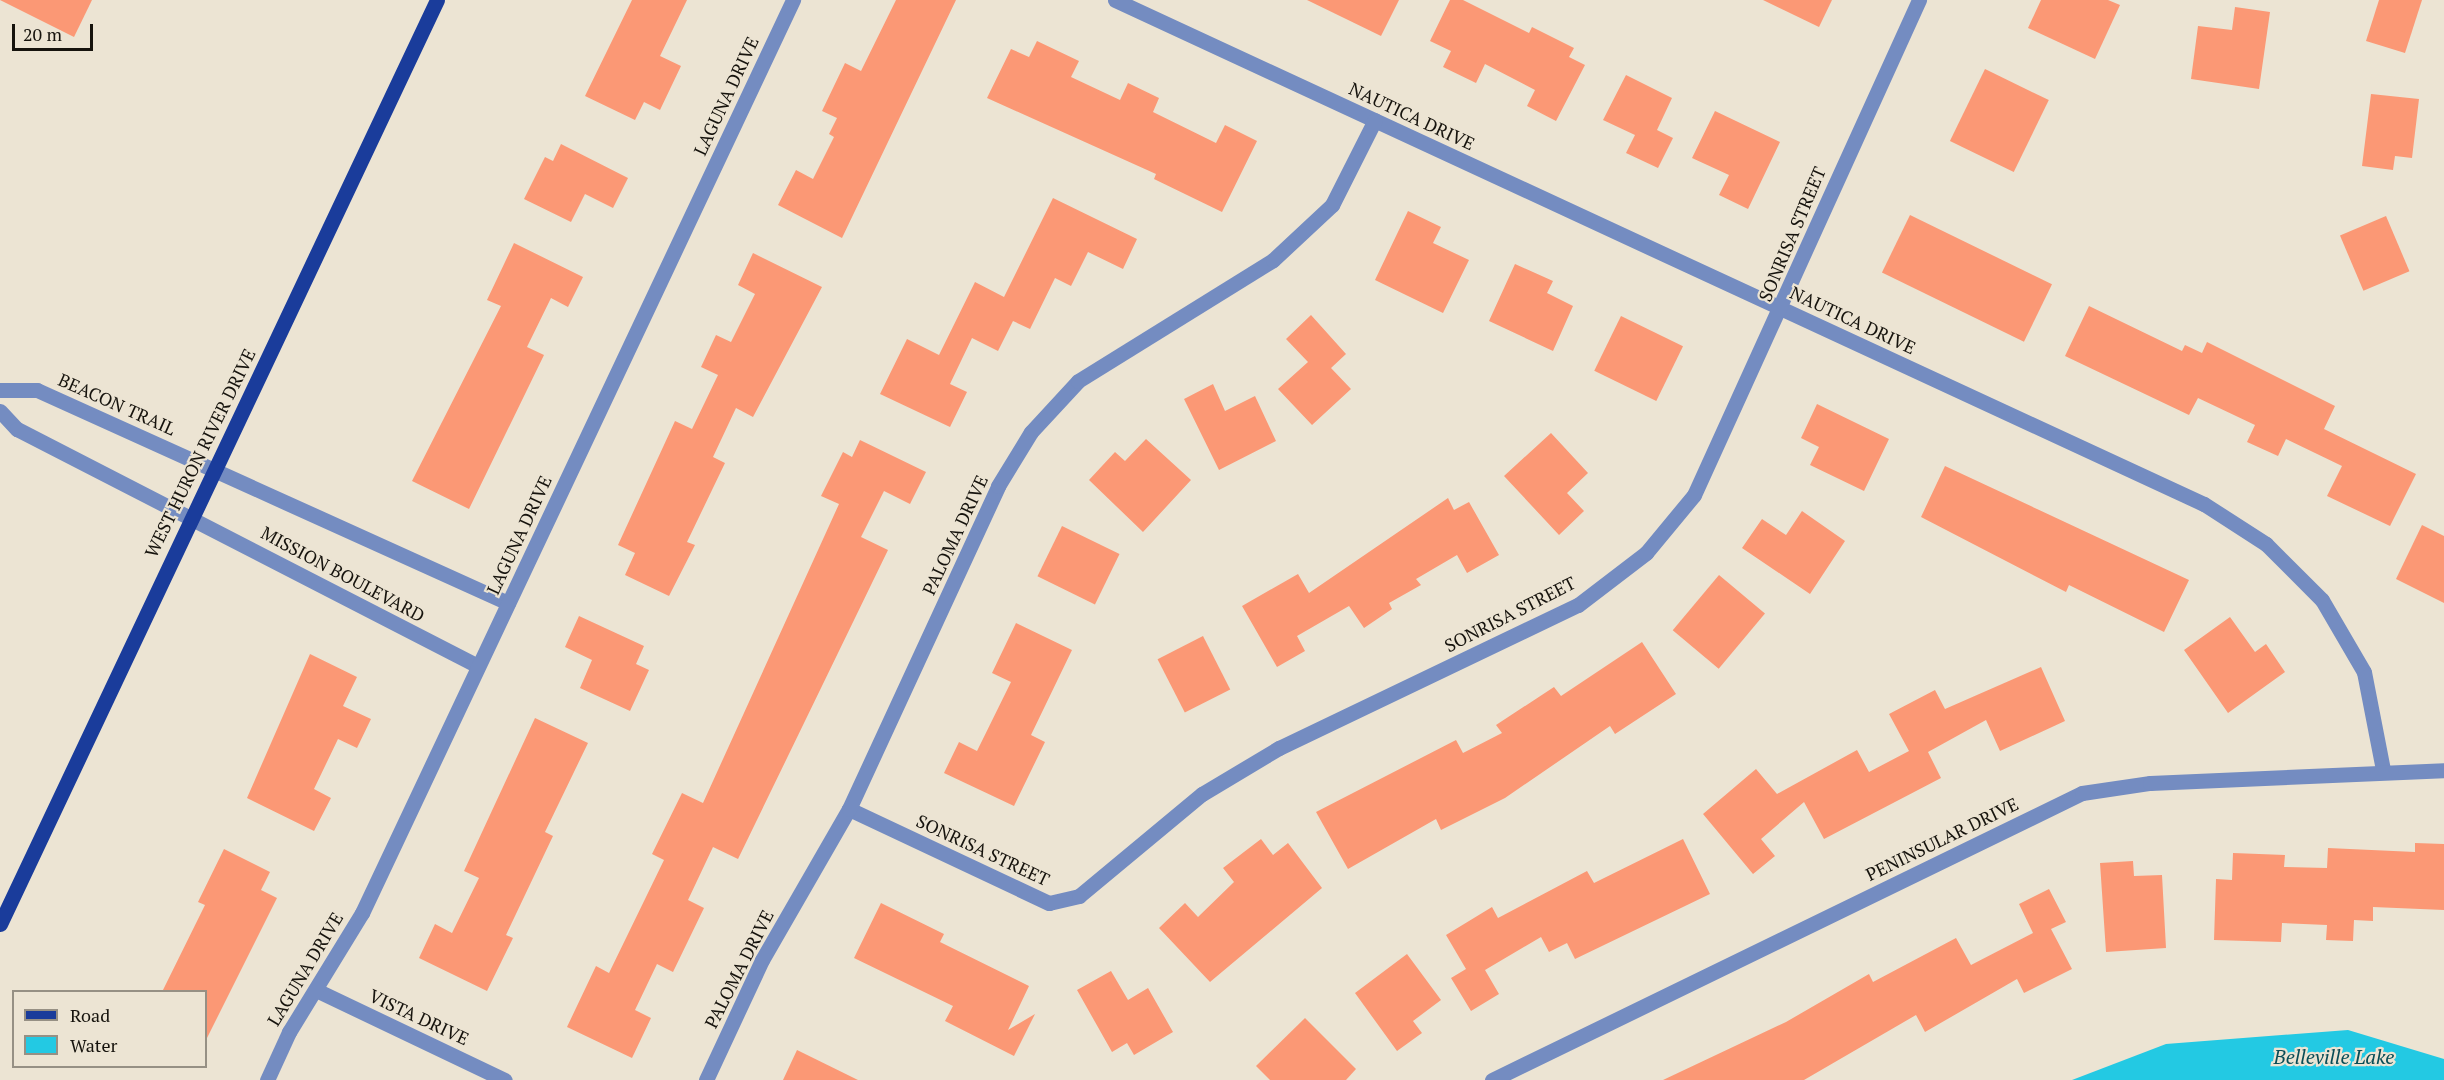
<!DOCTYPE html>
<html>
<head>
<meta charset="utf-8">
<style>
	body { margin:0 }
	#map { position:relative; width:2444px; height:1080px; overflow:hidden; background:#ece4d3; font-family:"PT Serif",serif }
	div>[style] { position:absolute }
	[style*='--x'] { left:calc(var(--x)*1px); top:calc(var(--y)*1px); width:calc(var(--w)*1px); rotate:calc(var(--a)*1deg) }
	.water>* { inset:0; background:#23c9e3 }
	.building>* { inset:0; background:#fb9875; transform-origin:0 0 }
	.minor>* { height:15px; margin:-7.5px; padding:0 7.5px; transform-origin:7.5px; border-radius:7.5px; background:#748cc1 }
	.major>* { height:15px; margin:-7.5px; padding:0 7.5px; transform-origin:7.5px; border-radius:7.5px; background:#1a3c9b }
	span { translate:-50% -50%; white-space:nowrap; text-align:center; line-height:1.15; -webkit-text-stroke:4.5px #ece4d3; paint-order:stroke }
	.street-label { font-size:18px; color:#16130d }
	.water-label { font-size:20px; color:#084c56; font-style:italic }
	.legend { position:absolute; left:12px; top:990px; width:195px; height:78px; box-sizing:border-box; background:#ece4d3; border:2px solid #969084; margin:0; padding:8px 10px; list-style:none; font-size:18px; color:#16130d }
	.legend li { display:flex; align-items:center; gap:12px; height:30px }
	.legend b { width:30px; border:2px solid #969084 }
	.scale { position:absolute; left:12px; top:24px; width:81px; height:27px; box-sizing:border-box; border:3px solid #16130d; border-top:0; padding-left:8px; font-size:18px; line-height:21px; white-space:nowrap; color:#16130d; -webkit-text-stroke:4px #ece4d3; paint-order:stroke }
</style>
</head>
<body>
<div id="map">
	<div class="water">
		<i style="clip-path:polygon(2348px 1030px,2444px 1059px,2444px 1080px,2072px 1080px,2166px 1044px)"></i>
	</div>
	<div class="building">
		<i style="clip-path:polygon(0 0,92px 0,74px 37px)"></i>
		<i style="clip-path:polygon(632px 0,687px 0,660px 56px,681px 66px,660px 110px,644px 102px,635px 120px,585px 96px)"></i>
		<i style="clip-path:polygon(896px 0,956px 0,842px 238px,778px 205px,796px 170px,813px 179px,834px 137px,829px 134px,837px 118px,822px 111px,845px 63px,861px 71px)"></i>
		<i style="clip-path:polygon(1307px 0,1399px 0,1381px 36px)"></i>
		<i style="clip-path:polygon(1450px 0,1463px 0,1529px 33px,1532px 27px,1574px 48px,1569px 57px,1585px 65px,1556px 121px,1527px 106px,1535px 90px,1485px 64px,1476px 83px,1443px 67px,1451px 51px,1430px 41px)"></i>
		<i style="clip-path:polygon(1763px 0,1832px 0,1819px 27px)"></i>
		<i style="clip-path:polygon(2041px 0,2108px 0,2120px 5px,2095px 59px,2028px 28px)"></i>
		<i style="clip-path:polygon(2379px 0,2422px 0,2405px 53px,2366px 41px)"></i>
		<i style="clip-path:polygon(2235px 7px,2270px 12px,2259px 89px,2191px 79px,2198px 26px,2232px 30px)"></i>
		<i style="clip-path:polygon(1037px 41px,1079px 61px,1071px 77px,1120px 100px,1128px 83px,1159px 98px,1153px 112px,1216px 143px,1225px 125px,1257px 141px,1222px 212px,1154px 179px,1156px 174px,987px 98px,1011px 49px,1029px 57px)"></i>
		<i style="left:1985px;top:69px;width:71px;height:80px;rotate:26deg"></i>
		<i style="clip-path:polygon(1626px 75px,1672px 98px,1657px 130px,1673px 138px,1658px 168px,1626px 153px,1635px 135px,1603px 120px)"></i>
		<i style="clip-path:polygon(2371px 94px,2419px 99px,2412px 158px,2395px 156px,2393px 170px,2362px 166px)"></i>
		<i style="clip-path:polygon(1715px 111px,1780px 142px,1748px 209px,1719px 195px,1729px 175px,1692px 158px)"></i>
		<i style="clip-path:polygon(561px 144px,628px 178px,613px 208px,585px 194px,571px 222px,524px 199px,545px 157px,553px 161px)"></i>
		<i style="clip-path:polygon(1053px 198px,1137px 239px,1123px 269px,1088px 252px,1071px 286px,1055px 278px,1030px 329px,1013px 321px,998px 351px,972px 338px,950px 384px,967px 392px,950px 427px,880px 394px,907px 339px,939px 355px,975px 282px,1004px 297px)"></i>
		<i style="clip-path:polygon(1408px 211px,1441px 227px,1433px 243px,1469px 260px,1443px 313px,1375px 280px)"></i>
		<i style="left:1910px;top:215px;width:158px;height:64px;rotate:26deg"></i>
		<i style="left:2386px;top:216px;width:60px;height:50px;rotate:67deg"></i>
		<i style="clip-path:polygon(514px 243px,583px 277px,568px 307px,551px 298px,527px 347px,544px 355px,469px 509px,412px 481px,501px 306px,487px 300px)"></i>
		<i style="clip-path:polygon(753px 253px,822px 287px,753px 417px,736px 408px,713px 457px,725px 463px,687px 542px,695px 545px,669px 596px,625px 575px,635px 553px,618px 545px,675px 421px,692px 429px,718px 375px,701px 367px,716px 335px,731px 342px,755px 294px,738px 285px)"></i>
		<i style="clip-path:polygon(1515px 264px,1553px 281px,1547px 293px,1573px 306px,1553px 351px,1489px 321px)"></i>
		<i style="clip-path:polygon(2089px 306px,2182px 351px,2185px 345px,2202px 353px,2207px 342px,2335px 406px,2324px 429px,2416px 474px,2390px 526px,2327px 496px,2342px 466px,2286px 439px,2278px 456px,2247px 442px,2255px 425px,2198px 398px,2189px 415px,2065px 356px)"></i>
		<i style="clip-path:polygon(1311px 315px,1346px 354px,1331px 368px,1351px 389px,1312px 425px,1278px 389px,1308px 362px,1286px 339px)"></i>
		<i style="left:1621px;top:316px;width:69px;height:61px;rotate:26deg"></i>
		<i style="clip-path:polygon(1213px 384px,1225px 411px,1255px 396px,1276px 441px,1219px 470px,1184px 399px)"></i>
		<i style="clip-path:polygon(1817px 404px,1889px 439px,1864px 491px,1810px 465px,1819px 447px,1801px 438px)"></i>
		<i style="clip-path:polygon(1551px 433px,1588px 473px,1567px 493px,1584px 511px,1559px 535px,1504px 476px)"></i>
		<i style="clip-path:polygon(1146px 439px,1191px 480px,1143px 532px,1089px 480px,1115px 452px,1125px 461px)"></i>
		<i style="clip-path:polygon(860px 440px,926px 472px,910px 504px,884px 491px,861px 537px,888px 550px,738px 859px,713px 847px,688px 900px,704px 908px,673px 972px,657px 964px,635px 1010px,651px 1018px,632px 1058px,567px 1027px,596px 966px,609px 973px,664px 860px,652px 854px,682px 793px,703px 803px,839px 504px,821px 496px,843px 452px,852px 457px)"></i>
		<i style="clip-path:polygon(1945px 466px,2189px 580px,2164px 632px,2069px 585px,2066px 592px,1921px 517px)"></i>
		<i style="clip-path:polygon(1448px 498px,1454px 510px,1469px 502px,1499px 555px,1467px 573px,1457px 555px,1416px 579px,1421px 585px,1389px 603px,1392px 609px,1364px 628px,1349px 606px,1297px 636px,1305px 651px,1277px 667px,1242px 606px,1298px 574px,1309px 593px)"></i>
		<i style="clip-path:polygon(1802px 511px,1845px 541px,1810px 594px,1742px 548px,1762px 519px,1786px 535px)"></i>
		<i style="clip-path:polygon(2422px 525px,2444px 536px,2444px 603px,2396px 579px)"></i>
		<i style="left:1062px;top:526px;width:64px;height:56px;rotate:26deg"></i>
		<i style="left:1719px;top:575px;width:60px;height:72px;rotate:40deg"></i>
		<i style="clip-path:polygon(579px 616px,644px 646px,636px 664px,649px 670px,630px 711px,580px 688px,592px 660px,565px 647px)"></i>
		<i style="clip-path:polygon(2230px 617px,2255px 652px,2266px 644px,2285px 672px,2228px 713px,2184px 650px)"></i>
		<i style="clip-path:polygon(1016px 623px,1072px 650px,1031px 735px,1045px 742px,1014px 806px,944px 773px,959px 742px,977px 751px,1011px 682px,992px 673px)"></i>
		<i style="left:1203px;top:636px;width:60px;height:51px;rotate:63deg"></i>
		<i style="clip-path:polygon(1642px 642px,1676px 694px,1615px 734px,1610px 726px,1505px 798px,1441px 830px,1436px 819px,1348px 869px,1316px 812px,1456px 740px,1463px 753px,1502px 733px,1496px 725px,1554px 687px,1561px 696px)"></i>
		<i style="clip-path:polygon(310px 654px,357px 677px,343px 706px,371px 719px,357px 748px,338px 739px,314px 789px,331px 798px,314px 831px,247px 798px)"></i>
		<i style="clip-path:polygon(2041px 667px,2065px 721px,2000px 751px,1986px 720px,1928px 752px,1941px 778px,1824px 839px,1804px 802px,1761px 839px,1775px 856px,1753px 874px,1703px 814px,1756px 769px,1777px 794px,1857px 750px,1869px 772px,1909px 751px,1889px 714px,1935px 690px,1945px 709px)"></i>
		<i style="clip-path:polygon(535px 718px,588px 743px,545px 832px,553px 836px,506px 935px,513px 938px,487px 991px,419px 958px,435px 924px,452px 933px,479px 878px,464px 871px)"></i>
		<i style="clip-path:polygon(1261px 839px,1273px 855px,1288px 843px,1322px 888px,1210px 982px,1159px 928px,1185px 903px,1198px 917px,1234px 882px,1223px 868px)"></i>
		<i style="clip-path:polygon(1683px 839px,1710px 894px,1575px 959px,1567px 943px,1549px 952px,1541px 937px,1485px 970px,1499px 994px,1471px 1011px,1451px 978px,1466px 969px,1446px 935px,1492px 907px,1498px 918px,1587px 871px,1594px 883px)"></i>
		<i style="clip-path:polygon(2415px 843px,2444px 844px,2444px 910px,2373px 907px,2373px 921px,2354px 920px,2353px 941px,2326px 940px,2327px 925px,2282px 923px,2281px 942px,2214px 940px,2216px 879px,2232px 880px,2233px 853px,2285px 855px,2284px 867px,2327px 868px,2328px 848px,2415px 852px)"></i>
		<i style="clip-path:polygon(224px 849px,270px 872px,261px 890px,277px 898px,206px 1040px,206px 992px,162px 992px,205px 905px,198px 902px)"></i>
		<i style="clip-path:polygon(2133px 861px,2134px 876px,2162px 875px,2166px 948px,2106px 952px,2100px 863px)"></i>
		<i style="clip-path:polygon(2049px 889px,2066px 922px,2051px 929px,2072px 969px,2024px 993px,2017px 979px,1925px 1032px,1916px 1015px,1804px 1080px,1663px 1080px,1786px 1022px,1869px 974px,1873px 982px,1956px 938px,1971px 965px,2033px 933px,2019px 904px)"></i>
		<i style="clip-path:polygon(881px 903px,944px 934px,940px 942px,1029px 986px,1008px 1030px,1035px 1014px,1014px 1056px,945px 1021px,953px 1006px,854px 958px)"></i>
		<i style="clip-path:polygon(1407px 954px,1441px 1000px,1413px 1021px,1422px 1033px,1397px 1051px,1355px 993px)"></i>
		<i style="clip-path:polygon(1111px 971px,1128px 1000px,1148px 988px,1173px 1032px,1134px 1055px,1127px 1043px,1112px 1052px,1077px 990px)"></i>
		<i style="clip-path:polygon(1305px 1018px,1356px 1069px,1346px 1080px,1270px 1080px,1256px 1066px)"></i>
		<i style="clip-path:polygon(797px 1050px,858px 1080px,783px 1080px)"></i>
	</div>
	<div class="minor">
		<i style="--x:1115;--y:0;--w:1200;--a:24.84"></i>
		<i style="--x:2204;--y:504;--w:74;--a:32.8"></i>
		<i style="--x:2266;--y:544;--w:79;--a:45"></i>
		<i style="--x:2322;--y:600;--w:83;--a:59.7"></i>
		<i style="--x:2364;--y:672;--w:100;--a:79"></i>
		<i style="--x:0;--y:390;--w:37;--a:0"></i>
		<i style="--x:37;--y:390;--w:517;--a:24.33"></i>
		<i style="--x:0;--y:411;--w:25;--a:47"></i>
		<i style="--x:17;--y:429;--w:518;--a:27.21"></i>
		<i style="--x:849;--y:809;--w:221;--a:25.2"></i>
		<i style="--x:1049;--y:903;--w:31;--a:-13"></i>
		<i style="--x:1079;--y:896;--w:160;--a:-39.7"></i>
		<i style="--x:1202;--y:794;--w:90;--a:-30.9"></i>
		<i style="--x:1279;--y:748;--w:331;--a:-25.6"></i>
		<i style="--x:1578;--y:605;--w:86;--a:-37.4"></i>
		<i style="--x:1646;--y:553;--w:75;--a:-50.4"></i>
		<i style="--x:1694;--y:495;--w:544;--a:-65.56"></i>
		<i style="--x:316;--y:990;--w:209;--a:25.5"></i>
		<i style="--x:267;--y:1080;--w:53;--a:-65.4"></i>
		<i style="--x:289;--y:1032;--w:140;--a:-58.5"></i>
		<i style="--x:362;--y:913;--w:1010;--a:-64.73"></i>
		<i style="--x:706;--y:1080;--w:132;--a:-65"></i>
		<i style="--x:762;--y:960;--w:174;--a:-60.1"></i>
		<i style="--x:849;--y:809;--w:356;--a:-65.2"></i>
		<i style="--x:998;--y:486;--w:63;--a:-58.6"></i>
		<i style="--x:1031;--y:432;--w:69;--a:-47.3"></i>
		<i style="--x:1078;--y:381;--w:229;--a:-31.8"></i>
		<i style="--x:1273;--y:260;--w:81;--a:-43"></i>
		<i style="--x:1332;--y:205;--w:95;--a:-63.2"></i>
		<i style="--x:1492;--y:1080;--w:656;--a:-25.94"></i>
		<i style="--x:2082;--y:793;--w:69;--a:-8.4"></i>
		<i style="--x:2150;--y:783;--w:294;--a:-2.5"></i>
	</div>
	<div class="major">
		<i style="--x:0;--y:924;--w:1022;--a:-64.69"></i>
	</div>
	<div class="street-label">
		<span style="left:726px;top:96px;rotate:-65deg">LAGUNA DRIVE</span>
		<span style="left:1412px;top:116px;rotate:25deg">NAUTICA DRIVE</span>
		<span style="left:1792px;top:234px;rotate:-67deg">SONRISA STREET</span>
		<span style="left:1853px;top:320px;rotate:25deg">NAUTICA DRIVE</span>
		<span style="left:117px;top:404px;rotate:24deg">BEACON TRAIL</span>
		<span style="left:200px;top:453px;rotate:-64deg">WEST HURON RIVER DRIVE</span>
		<span style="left:519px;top:535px;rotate:-65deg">LAGUNA DRIVE</span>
		<span style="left:955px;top:535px;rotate:-65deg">PALOMA DRIVE</span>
		<span style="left:343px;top:574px;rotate:28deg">MISSION BOULEVARD</span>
		<span style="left:1510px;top:614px;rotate:-27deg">SONRISA STREET</span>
		<span style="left:1942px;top:839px;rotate:-26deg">PENINSULAR DRIVE</span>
		<span style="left:983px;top:850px;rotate:25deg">SONRISA STREET</span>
		<span style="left:305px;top:969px;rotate:-59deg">LAGUNA DRIVE</span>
		<span style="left:739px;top:969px;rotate:-63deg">PALOMA DRIVE</span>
		<span style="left:419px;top:1017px;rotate:25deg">VISTA DRIVE</span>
	</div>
	<div class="water-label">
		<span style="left:2334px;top:1056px">Belleville Lake</span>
	</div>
	<ul class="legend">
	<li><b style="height:8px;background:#1a3c9b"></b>Road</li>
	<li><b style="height:16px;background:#23c9e3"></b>Water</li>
	</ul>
	<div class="scale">20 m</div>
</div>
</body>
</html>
